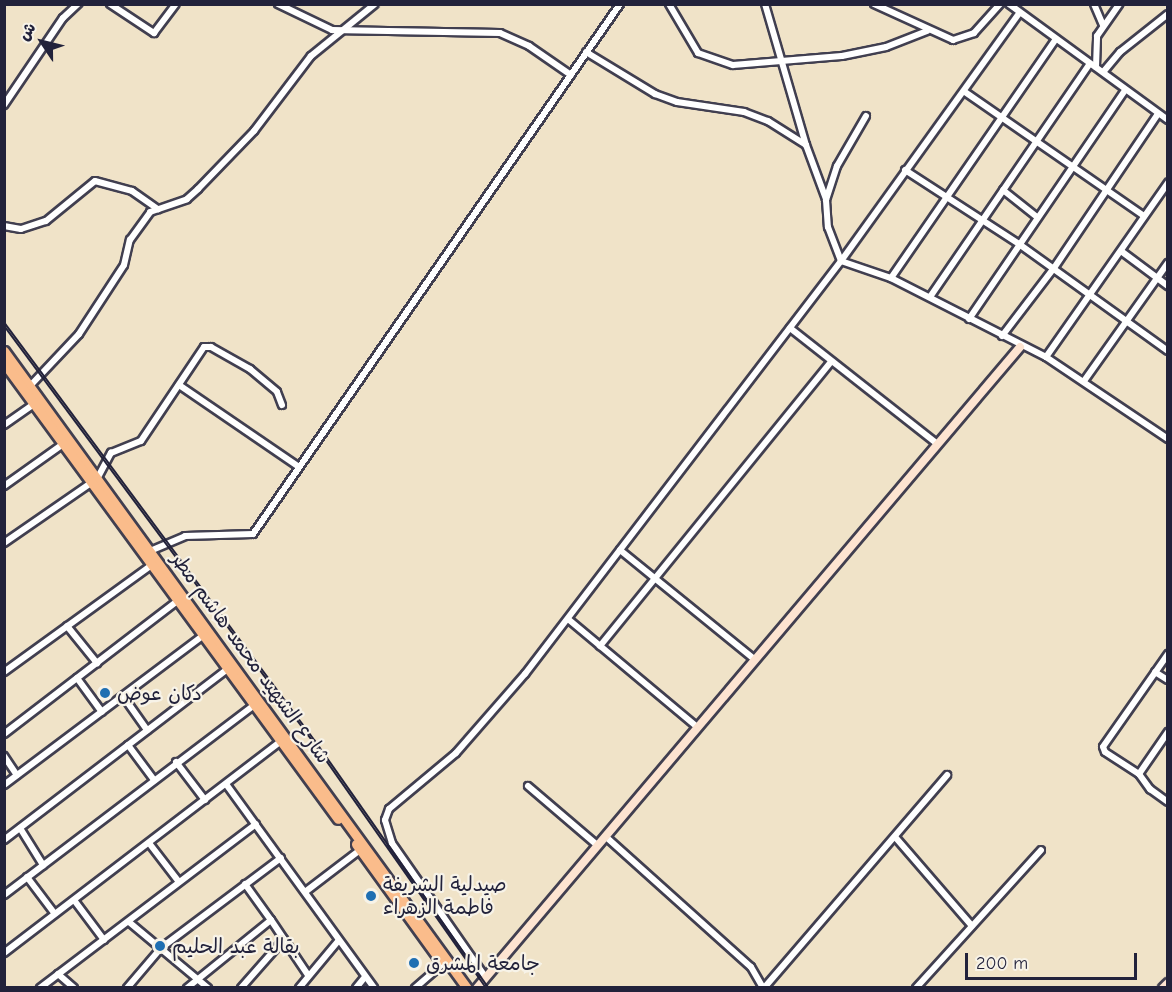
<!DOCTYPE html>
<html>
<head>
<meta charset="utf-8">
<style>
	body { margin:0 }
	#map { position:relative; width:1172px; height:992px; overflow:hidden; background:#f0e3c8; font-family:"Comic Neue","Playpen Sans Arabic",sans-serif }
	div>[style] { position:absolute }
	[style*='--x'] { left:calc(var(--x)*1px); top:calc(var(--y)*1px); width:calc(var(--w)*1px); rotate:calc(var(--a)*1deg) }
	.roads { filter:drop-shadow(2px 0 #413f50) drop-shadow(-2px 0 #413f50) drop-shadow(0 2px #413f50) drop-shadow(0 -2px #413f50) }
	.street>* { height:6px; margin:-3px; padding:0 3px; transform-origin:3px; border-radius:3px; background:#fff }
	.secondary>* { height:8px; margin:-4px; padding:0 4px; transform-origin:4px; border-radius:4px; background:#fde4d1 }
	.primary>* { height:9px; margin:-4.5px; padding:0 4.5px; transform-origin:4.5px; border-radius:4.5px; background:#fabc8b }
	.rail>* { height:4px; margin-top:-2px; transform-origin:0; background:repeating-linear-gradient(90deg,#f7f3e8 0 4.5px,#22223b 0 9px); box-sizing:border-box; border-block:2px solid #22223b }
	.dots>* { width:16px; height:16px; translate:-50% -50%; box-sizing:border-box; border:3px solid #f7f3e8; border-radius:50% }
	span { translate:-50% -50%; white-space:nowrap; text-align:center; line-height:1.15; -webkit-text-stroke:4.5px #f7f3e8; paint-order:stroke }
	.street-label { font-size:20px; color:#22223b }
	.poi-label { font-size:20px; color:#22223b }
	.left { translate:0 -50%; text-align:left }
	.frame { position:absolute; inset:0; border:6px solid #22223b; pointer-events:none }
	.north { position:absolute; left:12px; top:12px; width:60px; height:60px; -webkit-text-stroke:4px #f7f3e8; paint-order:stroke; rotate:305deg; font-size:16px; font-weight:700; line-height:24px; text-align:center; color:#22223b }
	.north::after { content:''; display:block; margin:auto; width:21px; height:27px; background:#22223b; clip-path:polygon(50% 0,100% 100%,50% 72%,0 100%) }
	.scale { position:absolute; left:965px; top:953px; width:172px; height:27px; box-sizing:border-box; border:3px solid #22223b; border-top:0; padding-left:8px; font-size:18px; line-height:21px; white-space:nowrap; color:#22223b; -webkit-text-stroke:4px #f7f3e8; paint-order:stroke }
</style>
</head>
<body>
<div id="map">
	<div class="roads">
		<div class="street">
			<i style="--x:110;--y:4;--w:53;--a:33.4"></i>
			<i style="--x:154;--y:33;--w:36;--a:-53"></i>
			<i style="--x:278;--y:4;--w:60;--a:25.7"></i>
			<i style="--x:332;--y:30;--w:168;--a:1"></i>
			<i style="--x:500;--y:33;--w:32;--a:24"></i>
			<i style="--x:529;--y:46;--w:51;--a:34.6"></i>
			<i style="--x:669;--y:4;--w:57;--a:59.4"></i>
			<i style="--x:698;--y:53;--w:37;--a:19"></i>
			<i style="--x:733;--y:65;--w:109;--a:-4.7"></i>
			<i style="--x:842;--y:56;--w:45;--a:-11.6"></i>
			<i style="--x:886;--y:47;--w:44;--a:-21.3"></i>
			<i style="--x:765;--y:4;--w:147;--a:73.8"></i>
			<i style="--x:806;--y:145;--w:58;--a:69.7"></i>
			<i style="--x:874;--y:4;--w:87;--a:24.5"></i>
			<i style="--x:953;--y:40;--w:22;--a:-18"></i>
			<i style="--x:974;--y:33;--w:39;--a:-48"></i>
			<i style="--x:1009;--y:4;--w:197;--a:36.1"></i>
			<i style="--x:1094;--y:4;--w:23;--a:67"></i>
			<i style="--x:586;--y:52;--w:81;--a:31.3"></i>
			<i style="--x:655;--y:94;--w:23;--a:20"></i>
			<i style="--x:677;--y:102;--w:68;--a:8.5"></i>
			<i style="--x:744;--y:112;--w:26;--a:21"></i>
			<i style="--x:768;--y:121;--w:45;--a:32.3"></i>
			<i style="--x:1096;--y:67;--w:31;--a:-88"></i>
			<i style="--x:1097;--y:36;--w:39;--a:-55"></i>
			<i style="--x:1104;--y:71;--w:25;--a:-50"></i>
			<i style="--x:1120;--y:52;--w:61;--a:-38.4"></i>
			<i style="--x:965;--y:92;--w:218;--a:34.7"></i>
			<i style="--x:4;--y:105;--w:105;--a:-55.9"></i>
			<i style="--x:63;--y:18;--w:21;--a:-43"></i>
			<i style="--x:866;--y:116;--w:58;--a:120.1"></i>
			<i style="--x:837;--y:166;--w:36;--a:108"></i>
			<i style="--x:826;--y:200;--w:27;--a:86"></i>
			<i style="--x:828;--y:227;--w:36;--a:69"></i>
			<i style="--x:841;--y:261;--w:53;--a:18.8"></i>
			<i style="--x:891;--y:278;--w:174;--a:27"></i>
			<i style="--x:1046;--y:357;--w:147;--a:33.9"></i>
			<i style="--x:905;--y:170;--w:136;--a:33"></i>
			<i style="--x:1019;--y:244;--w:183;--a:35.7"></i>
			<i style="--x:1003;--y:190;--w:43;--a:38.5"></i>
			<i style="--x:4;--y:226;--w:17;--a:10"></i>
			<i style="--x:21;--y:229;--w:26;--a:-18"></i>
			<i style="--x:46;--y:221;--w:63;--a:-39.2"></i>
			<i style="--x:95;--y:181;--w:38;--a:15"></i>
			<i style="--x:132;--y:191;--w:32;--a:35"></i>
			<i style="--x:1121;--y:251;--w:59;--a:36.7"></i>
			<i style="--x:891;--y:278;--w:289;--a:-55.4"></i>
			<i style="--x:930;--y:297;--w:281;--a:-55.6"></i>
			<i style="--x:969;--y:319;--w:277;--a:-55.7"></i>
			<i style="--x:790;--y:328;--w:186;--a:38.2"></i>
			<i style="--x:1002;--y:336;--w:86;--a:-52.6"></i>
			<i style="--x:1054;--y:268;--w:186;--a:-56"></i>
			<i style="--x:1046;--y:357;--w:213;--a:-55"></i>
			<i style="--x:1084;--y:381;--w:145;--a:-54.6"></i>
			<i style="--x:179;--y:385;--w:145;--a:34.3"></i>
			<i style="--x:30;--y:386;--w:71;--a:-46.7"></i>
			<i style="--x:79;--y:334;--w:82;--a:-56.9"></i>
			<i style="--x:124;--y:265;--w:26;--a:-77"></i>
			<i style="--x:130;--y:240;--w:34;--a:-54"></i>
			<i style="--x:150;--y:212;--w:39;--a:-19"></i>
			<i style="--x:187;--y:199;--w:15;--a:-42"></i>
			<i style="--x:198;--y:189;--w:81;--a:-46"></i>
			<i style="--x:254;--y:131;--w:94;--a:-52.8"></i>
			<i style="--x:311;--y:56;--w:82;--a:-39.1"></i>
			<i style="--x:4;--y:425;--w:37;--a:-35"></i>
			<i style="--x:97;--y:479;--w:30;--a:-62"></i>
			<i style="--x:111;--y:453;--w:32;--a:-22"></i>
			<i style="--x:141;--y:441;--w:113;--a:-56.2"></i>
			<i style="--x:204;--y:347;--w:7;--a:0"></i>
			<i style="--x:211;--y:347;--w:45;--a:29.4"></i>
			<i style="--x:250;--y:369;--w:35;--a:40"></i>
			<i style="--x:277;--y:392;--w:14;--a:69"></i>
			<i style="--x:4;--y:486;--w:72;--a:-35.4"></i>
			<i style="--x:4;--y:543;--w:106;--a:-34.6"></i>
			<i style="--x:620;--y:550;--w:173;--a:39.1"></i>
			<i style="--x:150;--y:551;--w:38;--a:-23"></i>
			<i style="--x:185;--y:536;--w:68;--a:-1.7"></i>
			<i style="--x:253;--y:534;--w:645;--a:-55.3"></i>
			<i style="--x:568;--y:619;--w:168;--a:39.9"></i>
			<i style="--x:67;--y:626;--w:48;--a:51"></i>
			<i style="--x:600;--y:646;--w:367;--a:-50.9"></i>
			<i style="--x:1168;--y:654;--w:113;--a:125"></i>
			<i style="--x:1103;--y:747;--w:5;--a:68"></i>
			<i style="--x:1105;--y:752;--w:40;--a:32.9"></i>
			<i style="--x:1139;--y:774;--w:19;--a:54"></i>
			<i style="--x:1150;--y:789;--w:22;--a:36"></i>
			<i style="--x:4;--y:672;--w:183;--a:-35.9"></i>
			<i style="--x:1155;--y:672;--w:15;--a:32"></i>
			<i style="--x:77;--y:678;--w:42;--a:53.7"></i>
			<i style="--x:123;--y:696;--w:42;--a:54.8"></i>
			<i style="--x:4;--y:734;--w:222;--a:-37.5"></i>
			<i style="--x:128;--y:745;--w:44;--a:53.4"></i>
			<i style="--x:4;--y:756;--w:23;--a:56"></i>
			<i style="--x:176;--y:762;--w:48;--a:52.7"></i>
			<i style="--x:1139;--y:774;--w:51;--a:-55.4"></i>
			<i style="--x:226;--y:784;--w:252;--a:54"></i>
			<i style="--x:4;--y:785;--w:250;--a:-36.9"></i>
			<i style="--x:528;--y:786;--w:91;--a:40.5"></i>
			<i style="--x:20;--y:828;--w:44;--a:58.1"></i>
			<i style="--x:605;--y:836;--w:196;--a:41.9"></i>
			<i style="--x:751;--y:967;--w:24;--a:60"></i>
			<i style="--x:896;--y:838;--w:116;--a:49.2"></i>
			<i style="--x:4;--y:840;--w:282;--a:-37.4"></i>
			<i style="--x:149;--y:843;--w:49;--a:52.4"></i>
			<i style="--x:27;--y:877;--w:46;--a:52.9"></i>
			<i style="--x:245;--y:884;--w:44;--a:54.2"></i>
			<i style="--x:305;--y:892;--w:69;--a:-37.4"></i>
			<i style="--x:4;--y:895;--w:314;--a:-37.2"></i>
			<i style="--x:74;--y:900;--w:50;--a:53.1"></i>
			<i style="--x:129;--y:922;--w:103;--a:39.9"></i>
			<i style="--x:4;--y:953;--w:347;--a:-37.4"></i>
			<i style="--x:58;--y:974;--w:21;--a:41"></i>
			<i style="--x:484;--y:975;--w:161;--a:-124.9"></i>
			<i style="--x:392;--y:843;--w:24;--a:-107"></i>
			<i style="--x:385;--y:820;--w:12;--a:-70"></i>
			<i style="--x:389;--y:809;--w:87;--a:-39.9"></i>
			<i style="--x:456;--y:753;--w:105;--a:-48.9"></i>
			<i style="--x:525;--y:674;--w:520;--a:-52.58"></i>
			<i style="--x:841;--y:261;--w:305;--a:-54.3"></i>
			<i style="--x:40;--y:988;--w:271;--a:-37.2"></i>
			<i style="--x:127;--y:988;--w:52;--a:-49.6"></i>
			<i style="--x:161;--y:948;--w:150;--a:-36.9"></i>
			<i style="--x:187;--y:988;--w:108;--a:-39"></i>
			<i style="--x:271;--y:920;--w:66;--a:56.1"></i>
			<i style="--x:241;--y:988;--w:65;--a:-48.7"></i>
			<i style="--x:299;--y:988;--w:62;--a:-50.2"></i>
			<i style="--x:356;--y:988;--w:14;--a:-51"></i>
			<i style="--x:415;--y:988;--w:37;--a:-41"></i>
			<i style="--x:764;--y:988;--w:281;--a:-49.3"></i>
			<i style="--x:916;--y:988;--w:186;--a:-47.8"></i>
		</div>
		<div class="secondary">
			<i style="--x:477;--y:988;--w:840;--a:-49.73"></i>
			<i style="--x:1163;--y:988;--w:7;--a:-45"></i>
		</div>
		<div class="primary">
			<i style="--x:4;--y:351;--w:787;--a:53.99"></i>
			<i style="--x:4;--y:363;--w:565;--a:53.78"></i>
			<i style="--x:356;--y:844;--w:143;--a:54.1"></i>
		</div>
	</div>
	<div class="rail">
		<i style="--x:4;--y:324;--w:518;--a:53.4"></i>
		<i style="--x:313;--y:740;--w:303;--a:54.9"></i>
	</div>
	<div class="dots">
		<i style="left:105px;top:693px;background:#1f6fb2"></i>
		<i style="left:371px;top:896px;background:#1f6fb2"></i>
		<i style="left:160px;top:946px;background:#1f6fb2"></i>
		<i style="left:414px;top:963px;background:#1f6fb2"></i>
	</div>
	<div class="street-label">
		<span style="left:251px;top:658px;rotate:54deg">شارع الشهيد محمد هاشم مطر</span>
	</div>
	<div class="poi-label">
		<span class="left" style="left:117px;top:693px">دكان عوض</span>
		<span class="left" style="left:383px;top:896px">صيدلية الشريفة<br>فاطمة الزهراء</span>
		<span class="left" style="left:172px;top:946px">بقالة عبد الحليم</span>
		<span class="left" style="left:426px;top:963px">جامعة المشرق</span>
	</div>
	<div class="frame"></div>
	<div class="north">ش</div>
	<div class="scale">200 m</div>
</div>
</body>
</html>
